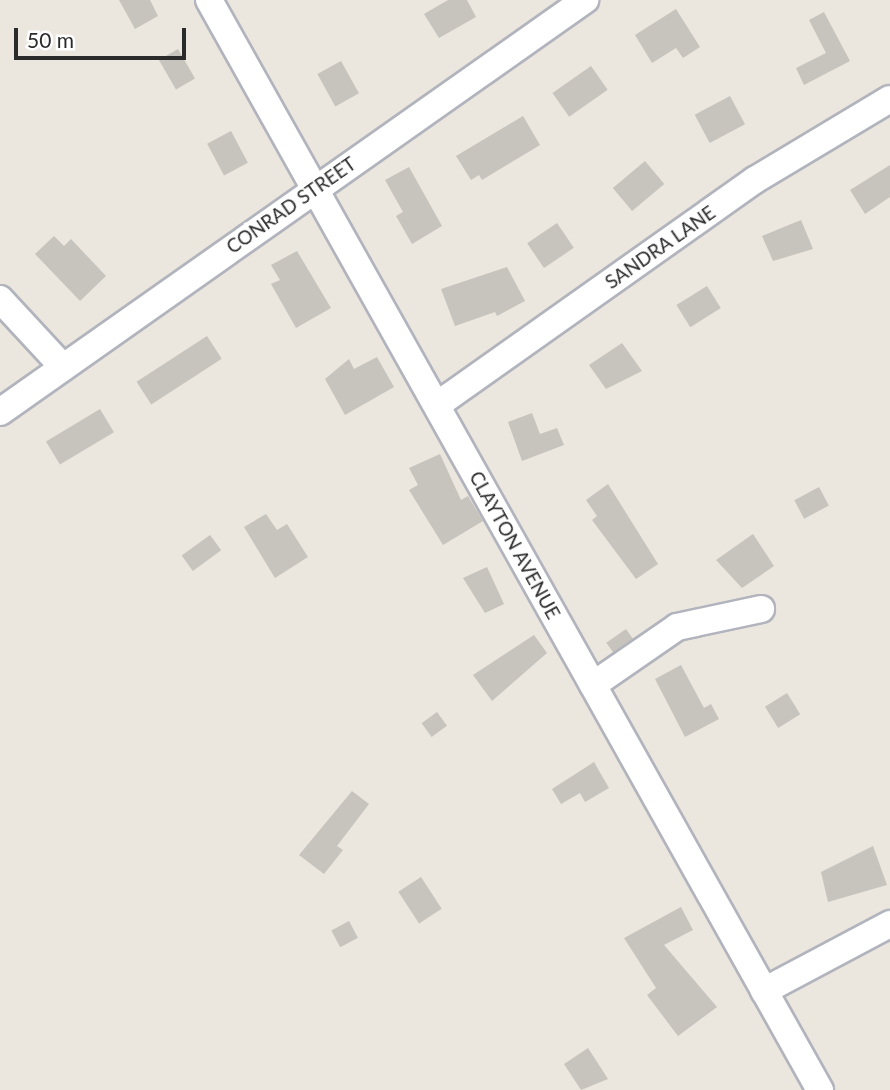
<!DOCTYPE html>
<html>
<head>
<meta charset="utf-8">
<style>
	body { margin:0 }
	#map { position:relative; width:890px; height:1090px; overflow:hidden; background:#ebe6de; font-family:Lato,sans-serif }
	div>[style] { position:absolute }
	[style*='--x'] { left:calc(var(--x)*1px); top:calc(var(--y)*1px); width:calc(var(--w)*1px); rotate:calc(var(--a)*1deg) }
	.building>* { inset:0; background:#c7c4bd; transform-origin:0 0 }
	.roads { filter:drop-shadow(2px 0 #b2b4bd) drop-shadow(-2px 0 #b2b4bd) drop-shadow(0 2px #b2b4bd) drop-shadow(0 -2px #b2b4bd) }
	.minor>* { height:26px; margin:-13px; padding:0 13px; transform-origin:13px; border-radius:13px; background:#fff }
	span { translate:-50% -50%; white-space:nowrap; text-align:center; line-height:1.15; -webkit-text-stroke:7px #fff; paint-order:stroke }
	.street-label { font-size:19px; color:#2b2b2b }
	.scale { position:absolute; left:14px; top:28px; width:172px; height:32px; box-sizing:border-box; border:4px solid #2b2b2b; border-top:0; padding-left:9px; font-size:21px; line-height:24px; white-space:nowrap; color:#2b2b2b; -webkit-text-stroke:5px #fff; paint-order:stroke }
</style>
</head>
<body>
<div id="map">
	<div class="building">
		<i style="clip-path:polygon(119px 0,150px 0,158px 16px,135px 29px)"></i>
		<i style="clip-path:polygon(448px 0,467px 0,476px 17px,439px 38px,424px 14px)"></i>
		<i style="clip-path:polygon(676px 9px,700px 47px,683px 58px,676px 48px,652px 63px,635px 35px)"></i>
		<i style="clip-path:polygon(824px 12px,850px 61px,804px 85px,796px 68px,826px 53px,809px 20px)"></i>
		<i style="left:178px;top:49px;width:34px;height:22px;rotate:60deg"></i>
		<i style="left:341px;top:61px;width:37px;height:27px;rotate:61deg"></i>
		<i style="left:591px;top:66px;width:29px;height:47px;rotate:55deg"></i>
		<i style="left:730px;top:96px;width:32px;height:40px;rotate:62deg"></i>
		<i style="clip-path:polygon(523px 116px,540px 145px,482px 180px,479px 175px,471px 180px,456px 156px)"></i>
		<i style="left:231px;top:131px;width:36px;height:27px;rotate:62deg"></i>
		<i style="left:645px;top:161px;width:30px;height:42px;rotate:50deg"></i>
		<i style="clip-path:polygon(890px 165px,890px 197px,865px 214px,850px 190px)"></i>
		<i style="clip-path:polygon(409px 167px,442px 226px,412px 244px,396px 216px,403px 212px,385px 180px)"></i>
		<i style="clip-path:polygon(801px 220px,813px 249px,773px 261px,762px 236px)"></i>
		<i style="left:557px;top:223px;width:30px;height:36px;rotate:56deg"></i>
		<i style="clip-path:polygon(54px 236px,64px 246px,71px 239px,106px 276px,80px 301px,35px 254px)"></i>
		<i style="clip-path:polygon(297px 251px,331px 308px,296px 328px,271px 284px,280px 280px,271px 265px)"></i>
		<i style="clip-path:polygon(507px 267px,525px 301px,497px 316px,495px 312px,455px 326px,441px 289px)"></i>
		<i style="left:707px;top:286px;width:26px;height:36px;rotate:58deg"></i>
		<i style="left:207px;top:336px;width:27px;height:84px;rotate:57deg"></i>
		<i style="clip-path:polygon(622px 343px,642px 371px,606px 389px,589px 365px)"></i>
		<i style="clip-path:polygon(377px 357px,394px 387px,345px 415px,325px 379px,349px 359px,354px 369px)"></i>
		<i style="left:100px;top:409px;width:27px;height:63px;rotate:59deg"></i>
		<i style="clip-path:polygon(532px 413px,540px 434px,557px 428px,564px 445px,522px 461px,508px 422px)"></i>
		<i style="clip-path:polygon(440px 454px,461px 500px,468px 496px,483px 521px,443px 545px,409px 490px,418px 485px,409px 468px)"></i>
		<i style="clip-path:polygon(608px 484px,658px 564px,636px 579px,592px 520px,597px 516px,586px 500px)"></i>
		<i style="left:819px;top:487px;width:21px;height:28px;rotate:62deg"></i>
		<i style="clip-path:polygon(266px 514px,277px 530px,287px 524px,308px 557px,275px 578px,244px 527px)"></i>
		<i style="clip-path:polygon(753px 534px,774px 566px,742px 588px,716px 560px)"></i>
		<i style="left:210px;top:535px;width:19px;height:35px;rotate:54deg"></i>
		<i style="clip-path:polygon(487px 567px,504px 604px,485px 613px,463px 578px)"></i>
		<i style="left:626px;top:629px;width:12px;height:24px;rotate:55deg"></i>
		<i style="clip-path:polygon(534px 635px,547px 653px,492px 701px,473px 675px)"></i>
		<i style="clip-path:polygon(681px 665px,704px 708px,711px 704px,719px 719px,685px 737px,655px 679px)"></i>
		<i style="left:787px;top:693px;width:25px;height:26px;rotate:58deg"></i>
		<i style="left:437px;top:712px;width:17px;height:19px;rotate:54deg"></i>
		<i style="clip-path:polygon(594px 762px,609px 788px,585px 802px,580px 793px,561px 804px,552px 789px)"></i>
		<i style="clip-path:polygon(352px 791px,369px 804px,337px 846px,343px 850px,324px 874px,299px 855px)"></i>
		<i style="clip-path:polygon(873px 846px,887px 885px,828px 902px,821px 872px)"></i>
		<i style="left:421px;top:877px;width:38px;height:27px;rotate:57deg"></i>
		<i style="clip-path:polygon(681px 907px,693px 930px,664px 945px,717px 1007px,678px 1036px,647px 995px,656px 988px,624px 938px)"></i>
		<i style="left:349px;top:921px;width:19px;height:20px;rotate:62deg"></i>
		<i style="clip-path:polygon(588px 1048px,608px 1079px,581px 1090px,564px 1064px)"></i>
	</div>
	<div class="roads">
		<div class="minor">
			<i style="--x:209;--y:0;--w:1250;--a:60.73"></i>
			<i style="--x:0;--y:299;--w:93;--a:47.2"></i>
			<i style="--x:437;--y:405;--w:390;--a:-35.3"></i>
			<i style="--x:755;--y:180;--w:157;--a:-31"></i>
			<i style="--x:0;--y:412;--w:716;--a:-35.16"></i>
			<i style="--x:593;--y:685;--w:102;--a:-34.6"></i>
			<i style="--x:677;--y:627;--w:86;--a:-12.1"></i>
			<i style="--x:764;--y:991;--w:143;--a:-28"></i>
		</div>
	</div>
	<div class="street-label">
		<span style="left:291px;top:205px;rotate:-35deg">CONRAD STREET</span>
		<span style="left:660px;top:247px;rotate:-35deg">SANDRA LANE</span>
		<span style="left:515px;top:545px;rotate:61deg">CLAYTON AVENUE</span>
	</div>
	<div class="scale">50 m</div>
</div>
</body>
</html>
